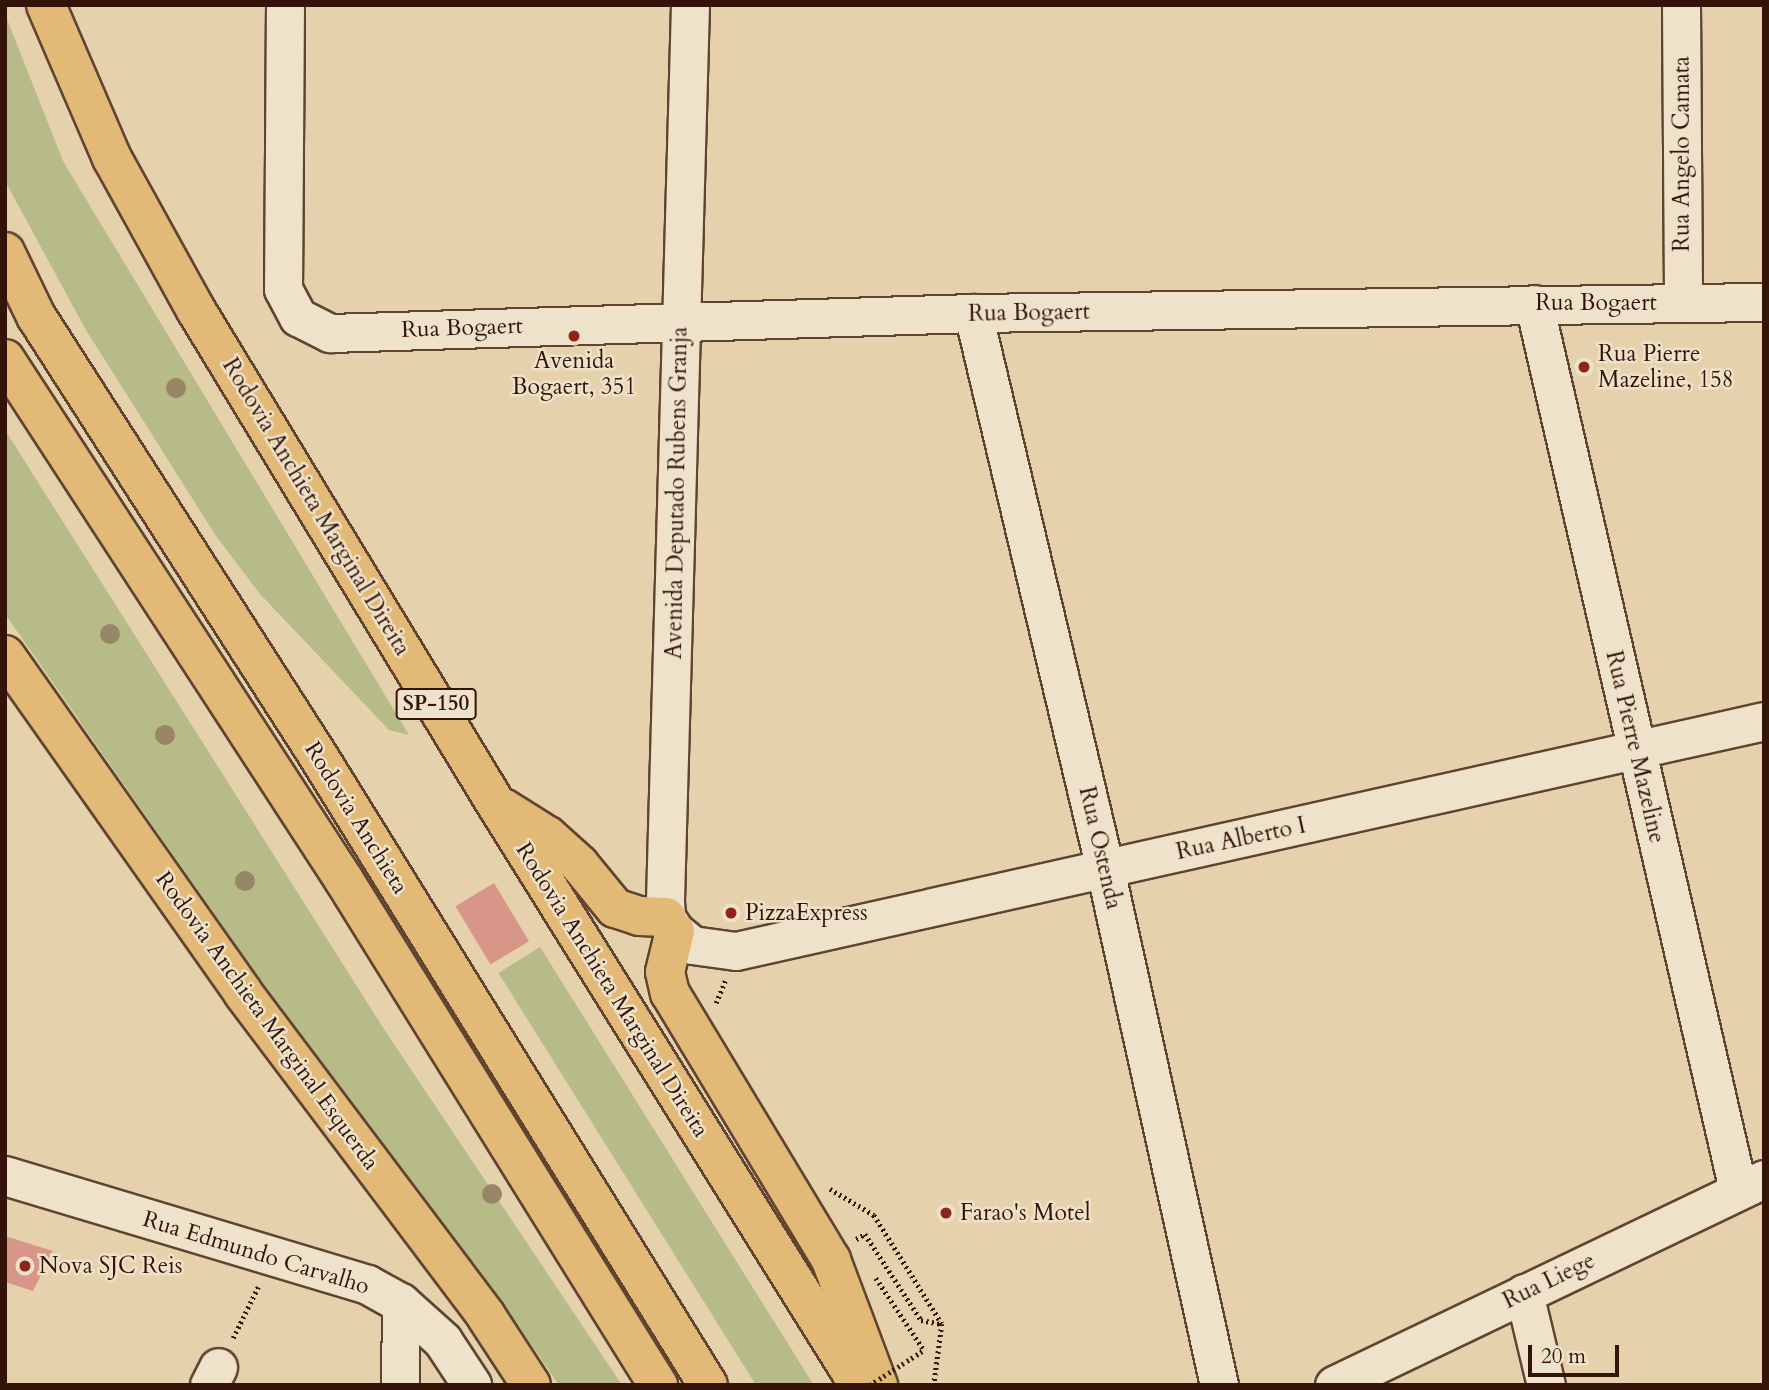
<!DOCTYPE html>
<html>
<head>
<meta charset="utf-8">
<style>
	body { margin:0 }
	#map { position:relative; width:1769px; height:1390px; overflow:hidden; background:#e5d2ad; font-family:Cardo,serif }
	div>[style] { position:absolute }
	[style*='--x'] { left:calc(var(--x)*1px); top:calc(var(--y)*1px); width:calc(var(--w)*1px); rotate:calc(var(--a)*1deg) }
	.green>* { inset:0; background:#b7bb88; transform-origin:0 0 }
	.building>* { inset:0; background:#d89688; transform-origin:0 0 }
	.path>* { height:4.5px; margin-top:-2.25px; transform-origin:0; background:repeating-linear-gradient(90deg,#341408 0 2px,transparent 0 5.5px) }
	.roads { filter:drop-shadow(2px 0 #604431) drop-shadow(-2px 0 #604431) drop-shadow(0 2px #604431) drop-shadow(0 -2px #604431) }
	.street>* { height:37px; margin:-18.5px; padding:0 18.5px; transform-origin:18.5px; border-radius:18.5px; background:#eee2ca }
	.secondary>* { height:38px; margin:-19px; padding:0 19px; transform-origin:19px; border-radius:19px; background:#eee2ca }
	.highway>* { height:38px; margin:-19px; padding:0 19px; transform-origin:19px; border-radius:19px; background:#e2b976 }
	.path-bridge>* { height:4.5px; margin-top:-2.25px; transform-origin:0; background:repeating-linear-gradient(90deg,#341408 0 2px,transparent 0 5.5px) }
	.trees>* { width:20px; height:20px; margin:-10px; border-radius:50%; background:#998567 }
	.dots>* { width:19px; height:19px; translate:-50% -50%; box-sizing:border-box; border:4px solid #eee2ca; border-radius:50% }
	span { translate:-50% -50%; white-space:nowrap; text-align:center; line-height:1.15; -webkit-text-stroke:5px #eee2ca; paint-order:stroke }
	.shield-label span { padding:2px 5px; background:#eee2ca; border:2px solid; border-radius:5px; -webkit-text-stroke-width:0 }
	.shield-label { font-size:21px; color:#341408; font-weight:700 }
	.street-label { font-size:23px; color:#341408 }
	.poi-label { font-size:23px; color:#341408 }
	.left { translate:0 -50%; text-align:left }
	.frame { position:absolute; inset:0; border:7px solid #341408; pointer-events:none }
	.scale { position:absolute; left:1528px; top:1345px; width:91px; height:32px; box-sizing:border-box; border:4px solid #341408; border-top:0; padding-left:9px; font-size:21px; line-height:24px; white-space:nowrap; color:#341408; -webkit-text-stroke:5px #eee2ca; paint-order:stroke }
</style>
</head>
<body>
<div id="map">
	<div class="green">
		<i style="clip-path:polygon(5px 14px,63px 161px,409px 735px,389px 730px,260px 594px,216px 536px,86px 330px,5px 181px)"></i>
		<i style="clip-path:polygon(5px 430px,382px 1026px,622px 1385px,559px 1385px,504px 1306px,430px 1223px,5px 614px)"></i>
		<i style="left:540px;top:947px;width:516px;height:49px;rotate:58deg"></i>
	</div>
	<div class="building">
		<i style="left:494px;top:883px;width:68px;height:45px;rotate:59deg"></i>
		<i style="clip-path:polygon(5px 1236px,53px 1251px,33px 1291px,5px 1282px)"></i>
	</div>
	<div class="path">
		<i style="--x:716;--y:1003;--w:24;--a:-68"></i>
		<i style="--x:830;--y:1189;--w:51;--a:30.6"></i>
		<i style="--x:874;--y:1215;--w:128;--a:58"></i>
		<i style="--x:942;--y:1324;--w:62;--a:97.5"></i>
		<i style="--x:856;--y:1239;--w:10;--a:-29"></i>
		<i style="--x:865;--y:1234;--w:103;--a:56.9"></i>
		<i style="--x:921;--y:1320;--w:21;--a:11"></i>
		<i style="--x:876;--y:1278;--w:87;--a:56.3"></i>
		<i style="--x:233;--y:1338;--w:57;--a:-63.9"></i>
	</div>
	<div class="roads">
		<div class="street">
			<i style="--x:285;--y:5;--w:284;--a:90.4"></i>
			<i style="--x:283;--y:289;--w:32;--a:62"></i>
			<i style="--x:298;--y:317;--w:36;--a:27"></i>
			<i style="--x:330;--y:333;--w:643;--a:-1.78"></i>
			<i style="--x:973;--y:313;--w:791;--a:-0.8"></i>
			<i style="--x:690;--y:5;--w:895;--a:91.6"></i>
			<i style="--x:665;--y:900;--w:17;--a:87"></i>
			<i style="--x:666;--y:917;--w:17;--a:57"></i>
			<i style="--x:675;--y:931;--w:22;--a:39"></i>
			<i style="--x:692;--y:945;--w:44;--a:7.8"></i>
			<i style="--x:736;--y:951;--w:1053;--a:-12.61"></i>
			<i style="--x:1681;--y:5;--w:298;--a:89.6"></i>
			<i style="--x:1534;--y:304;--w:909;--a:77.03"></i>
			<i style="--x:973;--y:313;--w:571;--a:76.64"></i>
			<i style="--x:1105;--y:869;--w:528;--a:77.54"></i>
			<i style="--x:1524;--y:1293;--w:95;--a:76.6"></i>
			<i style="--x:209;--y:1385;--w:20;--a:-63"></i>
			<i style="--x:400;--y:1385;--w:82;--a:-89.3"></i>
			<i style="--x:1334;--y:1385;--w:477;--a:-25.6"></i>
		</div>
		<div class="secondary">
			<i style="--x:5;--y:1176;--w:379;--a:16.7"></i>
			<i style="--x:368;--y:1285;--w:38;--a:29"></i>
			<i style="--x:401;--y:1303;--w:57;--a:42.1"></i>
			<i style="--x:443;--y:1341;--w:53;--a:56.6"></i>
		</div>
		<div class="highway">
			<i style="--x:46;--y:5;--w:167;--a:66.7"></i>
			<i style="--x:112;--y:158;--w:174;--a:61.1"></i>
			<i style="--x:196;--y:310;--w:578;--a:58.73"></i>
			<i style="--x:496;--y:804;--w:685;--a:58"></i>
			<i style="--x:5;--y:252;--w:71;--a:64.2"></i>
			<i style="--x:36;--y:316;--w:520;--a:57.32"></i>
			<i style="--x:317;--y:754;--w:742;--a:58.22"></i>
			<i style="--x:5;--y:359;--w:622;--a:56.95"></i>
			<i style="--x:344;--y:880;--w:595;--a:58.13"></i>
			<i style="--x:5;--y:655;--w:413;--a:54.8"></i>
			<i style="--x:243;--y:993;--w:404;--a:53"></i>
			<i style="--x:486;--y:1316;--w:82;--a:56.9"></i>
			<i style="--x:503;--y:808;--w:53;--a:31.9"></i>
			<i style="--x:548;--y:836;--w:42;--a:42.1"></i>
			<i style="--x:579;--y:864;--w:57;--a:50.7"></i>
			<i style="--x:615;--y:908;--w:25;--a:18"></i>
			<i style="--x:639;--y:916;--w:27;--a:2"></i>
			<i style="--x:675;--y:931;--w:42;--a:103.7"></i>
			<i style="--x:665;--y:972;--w:22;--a:77"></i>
			<i style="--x:670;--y:993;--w:312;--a:58.9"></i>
			<i style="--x:831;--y:1260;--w:134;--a:69.4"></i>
		</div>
	</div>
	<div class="path-bridge">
		<i style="--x:870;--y:1385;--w:64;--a:-32.9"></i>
	</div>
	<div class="trees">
		<i style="left:176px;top:388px"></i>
		<i style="left:110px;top:634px"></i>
		<i style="left:165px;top:735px"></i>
		<i style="left:245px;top:881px"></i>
		<i style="left:492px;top:1194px"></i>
	</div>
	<div class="dots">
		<i style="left:574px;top:336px;background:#8f2418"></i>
		<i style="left:1584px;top:367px;background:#8f2418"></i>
		<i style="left:731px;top:913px;background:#8f2418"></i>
		<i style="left:946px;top:1213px;background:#8f2418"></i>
		<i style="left:25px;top:1266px;background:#8f2418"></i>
	</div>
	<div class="shield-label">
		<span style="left:436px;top:704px">SP-150</span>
	</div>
	<div class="street-label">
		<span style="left:1682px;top:154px;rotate:-90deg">Rua Angelo Camata</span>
		<span style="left:1596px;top:303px">Rua Bogaert</span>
		<span style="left:1029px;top:313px;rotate:-1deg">Rua Bogaert</span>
		<span style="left:462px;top:328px;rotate:-2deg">Rua Bogaert</span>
		<span style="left:677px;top:493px;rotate:-89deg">Avenida Deputado Rubens Granja</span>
		<span style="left:316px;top:507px;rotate:59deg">Rodovia Anchieta Marginal Direita</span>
		<span style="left:1635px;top:747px;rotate:77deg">Rua Pierre Mazeline</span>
		<span style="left:356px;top:818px;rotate:58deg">Rodovia Anchieta</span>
		<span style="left:1241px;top:839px;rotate:-12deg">Rua Alberto I</span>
		<span style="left:1100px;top:848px;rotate:77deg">Rua Ostenda</span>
		<span style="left:612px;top:990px;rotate:58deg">Rodovia Anchieta Marginal Direita</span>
		<span style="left:267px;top:1021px;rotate:54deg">Rodovia Anchieta Marginal Esquerda</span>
		<span style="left:256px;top:1253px;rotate:17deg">Rua Edmundo Carvalho</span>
		<span style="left:1549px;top:1281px;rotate:-26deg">Rua Liege</span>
	</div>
	<div class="poi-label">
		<span class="left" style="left:1598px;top:367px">Rua Pierre<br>Mazeline, 158</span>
		<span style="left:574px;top:374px">Avenida<br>Bogaert, 351</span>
		<span class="left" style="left:745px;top:913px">PizzaExpress</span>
		<span class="left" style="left:960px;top:1213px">Farao's Motel</span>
		<span class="left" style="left:39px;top:1266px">Nova SJC Reis</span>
	</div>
	<div class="frame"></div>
	<div class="scale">20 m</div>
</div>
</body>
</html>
